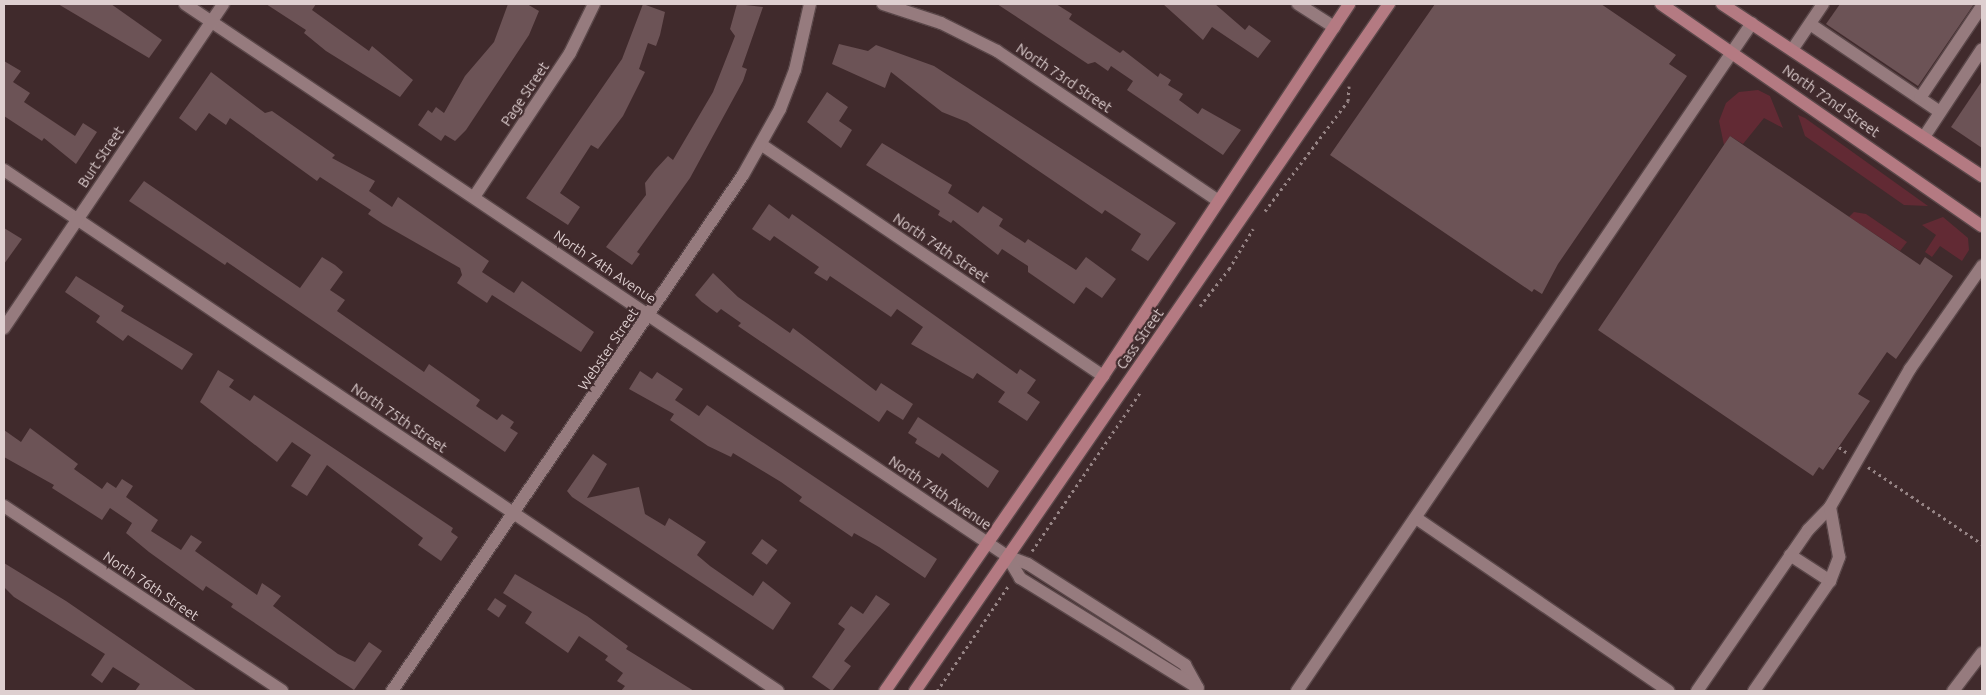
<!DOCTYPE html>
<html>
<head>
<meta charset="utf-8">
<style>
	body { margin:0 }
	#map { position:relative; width:1986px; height:695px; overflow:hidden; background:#402a2c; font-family:Ubuntu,sans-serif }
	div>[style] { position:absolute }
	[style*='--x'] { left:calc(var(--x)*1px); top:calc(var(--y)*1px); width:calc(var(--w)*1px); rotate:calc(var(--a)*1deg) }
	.green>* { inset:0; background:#622a34 }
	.building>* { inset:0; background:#6c5356; transform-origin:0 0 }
	.path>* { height:3px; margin-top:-1.5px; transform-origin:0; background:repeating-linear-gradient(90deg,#968485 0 2.5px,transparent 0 6.5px) }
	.roads { filter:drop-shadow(1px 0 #5a4749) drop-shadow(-1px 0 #5a4749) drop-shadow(0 1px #5a4749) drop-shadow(0 -1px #5a4749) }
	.minor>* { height:12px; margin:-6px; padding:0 6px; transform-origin:6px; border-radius:6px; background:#967b7e }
	.major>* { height:12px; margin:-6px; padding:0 6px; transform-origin:6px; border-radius:6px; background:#b47a82 }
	span { translate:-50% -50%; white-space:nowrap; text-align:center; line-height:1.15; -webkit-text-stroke:4.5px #402a2c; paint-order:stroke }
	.street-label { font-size:14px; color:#decfd0 }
	.frame { position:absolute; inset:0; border:5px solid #decfd0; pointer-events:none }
</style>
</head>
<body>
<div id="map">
	<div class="green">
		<i style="clip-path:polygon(1758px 90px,1770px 96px,1783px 128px,1764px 118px,1743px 144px,1730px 136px,1724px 145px,1719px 121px,1726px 103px,1739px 92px)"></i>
		<i style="clip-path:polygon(1798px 115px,1805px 118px,1928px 206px,1904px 205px,1805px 136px)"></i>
		<i style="clip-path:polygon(1854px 212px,1866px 214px,1907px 242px,1900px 251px,1849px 217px)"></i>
		<i style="clip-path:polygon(1943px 217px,1968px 238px,1969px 250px,1962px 261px,1940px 246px,1932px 257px,1925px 252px,1936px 235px,1922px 225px)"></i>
	</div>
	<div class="building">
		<i style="clip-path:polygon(58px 4px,111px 4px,162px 40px,149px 58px)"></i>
		<i style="clip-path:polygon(266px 4px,316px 4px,312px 10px,369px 51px,372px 46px,413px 80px,400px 97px,326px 51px,304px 33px,306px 30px)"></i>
		<i style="clip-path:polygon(508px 4px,527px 4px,539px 11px,529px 35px,466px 130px,455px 141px,445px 135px,441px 141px,418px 125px,428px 110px,432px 113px,436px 107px,444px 113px,465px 76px,494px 42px)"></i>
		<i style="clip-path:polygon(643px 4px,665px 12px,660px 35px,656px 46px,648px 43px,639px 69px,645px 72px,623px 116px,598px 149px,591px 145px,560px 193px,580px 207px,568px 225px,526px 198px,622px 59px)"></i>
		<i style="clip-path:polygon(737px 4px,763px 7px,742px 67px,747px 69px,743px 81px,690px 178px,637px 252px,640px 254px,632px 265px,606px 247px,646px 195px,645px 183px,655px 170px,668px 156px,673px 160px,713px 92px,735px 36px,730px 29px)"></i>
		<i style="clip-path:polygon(997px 4px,1056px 4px,1072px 14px,1069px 19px,1120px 53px,1123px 50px,1158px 77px,1160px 73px,1171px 80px,1168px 85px,1183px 94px,1179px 100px,1198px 114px,1202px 108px,1241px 130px,1223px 155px,1127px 90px,1133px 81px,1111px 66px,1108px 71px,1095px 62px,1088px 64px)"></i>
		<i style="clip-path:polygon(1163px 4px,1215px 4px,1245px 30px,1249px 25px,1271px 41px,1258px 58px,1212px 27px,1203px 40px)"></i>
		<i style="clip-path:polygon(1435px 4px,1601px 4px,1676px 55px,1669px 64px,1687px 76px,1558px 264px,1542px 294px,1534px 289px,1532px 292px,1330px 155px)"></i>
		<i style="clip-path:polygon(1840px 4px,1974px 4px,1918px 86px,1826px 24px)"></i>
		<i style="clip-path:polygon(839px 44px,868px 51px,876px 45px,934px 66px,1176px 223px,1148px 261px,1131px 250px,1141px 234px,1105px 210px,1102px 214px,967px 122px,942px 112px,891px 72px,885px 88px,832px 64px)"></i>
		<i style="clip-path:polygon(4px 61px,21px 71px,13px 82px,30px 93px,24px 102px,75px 136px,83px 123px,97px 132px,76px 164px,44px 138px,42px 141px,4px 116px)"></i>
		<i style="clip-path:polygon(211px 72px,265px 113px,272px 111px,335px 155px,332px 158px,375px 181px,369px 191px,392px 207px,398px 197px,489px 261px,482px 272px,514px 293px,522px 281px,594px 332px,581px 352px,492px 295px,487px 303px,457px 283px,462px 275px,460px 268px,383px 224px,368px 214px,371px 210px,320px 177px,317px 181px,230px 118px,226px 125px,209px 113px,196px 131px,179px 118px)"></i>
		<i style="clip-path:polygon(1982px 81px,1982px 148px,1951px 127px)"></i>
		<i style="clip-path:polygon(827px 92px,848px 107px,839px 121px,852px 130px,841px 148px,807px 122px)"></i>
		<i style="clip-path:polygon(1730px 136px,1920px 265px,1925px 257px,1953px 276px,1896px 359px,1887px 352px,1858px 394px,1870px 401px,1823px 470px,1819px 467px,1813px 476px,1598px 330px)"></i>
		<i style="clip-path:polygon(882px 143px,952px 185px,948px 193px,978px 213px,983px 206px,1003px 219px,999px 226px,1025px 243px,1028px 239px,1076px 270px,1086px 257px,1116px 279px,1102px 298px,1086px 287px,1074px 304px,1028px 272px,1028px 266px,1002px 249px,998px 255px,953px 220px,951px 223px,938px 215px,940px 211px,866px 165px)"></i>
		<i style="clip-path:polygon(144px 181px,300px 288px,322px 257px,335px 265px,343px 272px,330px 290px,345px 300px,337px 311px,424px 372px,429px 364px,480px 400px,476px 406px,497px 420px,502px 414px,514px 422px,510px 428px,518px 433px,505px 452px,227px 262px,225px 265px,129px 201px)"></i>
		<i style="clip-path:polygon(769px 204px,789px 219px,792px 214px,1017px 374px,1020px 369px,1036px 380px,1027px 393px,1040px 402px,1027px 421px,998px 402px,1005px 392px,977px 373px,973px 379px,911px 344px,923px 327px,897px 309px,891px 317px,830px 276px,827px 281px,814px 273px,819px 267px,803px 256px,774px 236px,770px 241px,752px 229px)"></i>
		<i style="clip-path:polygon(4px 228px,22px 239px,4px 264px)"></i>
		<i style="clip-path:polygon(713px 273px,738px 297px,790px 333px,793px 328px,876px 391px,881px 383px,913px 404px,903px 420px,887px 410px,879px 422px,738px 326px,741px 323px,721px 309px,717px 313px,702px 302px,695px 295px)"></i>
		<i style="clip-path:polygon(76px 276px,124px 306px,121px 311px,193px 354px,182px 370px,128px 335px,123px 341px,96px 322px,100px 316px,65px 292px)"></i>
		<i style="clip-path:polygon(218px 370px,234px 380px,229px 387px,250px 401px,254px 395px,453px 528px,451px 532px,458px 537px,441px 561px,418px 545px,423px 538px,327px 465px,307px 496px,291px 486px,311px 455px,292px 442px,277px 462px,200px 402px)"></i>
		<i style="clip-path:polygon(640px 371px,652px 379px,657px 372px,683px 389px,675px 400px,699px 416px,707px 405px,937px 559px,925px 578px,879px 547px,854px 533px,852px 537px,799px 501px,802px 497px,781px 482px,733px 453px,731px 457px,708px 446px,670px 420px,674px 414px,629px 389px)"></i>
		<i style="clip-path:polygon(918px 417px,999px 471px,988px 488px,942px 453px,939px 458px,915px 443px,917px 439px,908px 433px)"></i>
		<i style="clip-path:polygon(30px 428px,78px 464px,74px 469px,102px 489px,107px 482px,116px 488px,122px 479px,133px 486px,126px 497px,158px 520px,151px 531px,181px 550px,191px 535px,202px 542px,195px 551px,257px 595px,262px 583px,281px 596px,273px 606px,338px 654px,355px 662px,369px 642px,382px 651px,354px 690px,231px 607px,233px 604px,206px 586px,203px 591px,149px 552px,126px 533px,132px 523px,110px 508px,102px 520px,52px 488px,54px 485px,4px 457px,4px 430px,21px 442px)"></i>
		<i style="clip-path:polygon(593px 454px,607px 464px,587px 498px,639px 487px,645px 514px,665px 526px,669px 518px,706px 542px,697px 555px,710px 566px,753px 596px,763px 581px,791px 603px,773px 630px,572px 497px,567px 491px)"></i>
		<i style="left:762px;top:539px;width:19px;height:18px;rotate:36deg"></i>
		<i style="clip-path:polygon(4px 563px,66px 601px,197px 691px,135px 691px,140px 684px,113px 667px,102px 683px,91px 675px,105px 654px,14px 597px,4px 587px)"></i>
		<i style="clip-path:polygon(515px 574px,587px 616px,628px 646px,626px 649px,694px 691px,621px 691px,625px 686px,617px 681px,623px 673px,605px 660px,608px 656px,579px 636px,568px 653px,525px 623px,532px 612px,503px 593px)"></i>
		<i style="clip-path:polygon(876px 595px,890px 604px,844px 661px,851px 666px,832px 691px,812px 677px,845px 629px,838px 624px,851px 606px,863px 614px)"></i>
		<i style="left:495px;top:598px;width:14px;height:14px;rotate:34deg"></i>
	</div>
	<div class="path">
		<i style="--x:1265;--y:211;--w:138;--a:-53"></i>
		<i style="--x:1348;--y:101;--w:15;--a:-86"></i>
		<i style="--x:1200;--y:306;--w:47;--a:-51.9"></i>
		<i style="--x:1229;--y:269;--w:47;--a:-59"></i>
		<i style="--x:1839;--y:447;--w:9;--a:36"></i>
		<i style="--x:1868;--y:467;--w:138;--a:34"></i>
		<i style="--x:1032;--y:551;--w:194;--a:-55.7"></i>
		<i style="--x:937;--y:691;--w:128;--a:-55.8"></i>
	</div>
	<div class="roads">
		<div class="minor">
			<i style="--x:185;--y:4;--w:990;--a:33.88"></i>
			<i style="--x:1007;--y:556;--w:22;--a:21"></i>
			<i style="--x:1028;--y:564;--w:152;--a:32.6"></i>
			<i style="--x:1156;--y:646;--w:35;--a:33"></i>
			<i style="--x:1185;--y:665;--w:26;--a:61"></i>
			<i style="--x:883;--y:4;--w:61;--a:18.1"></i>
			<i style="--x:941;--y:23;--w:63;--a:26.6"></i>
			<i style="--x:997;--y:51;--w:266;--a:34.1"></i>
			<i style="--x:1298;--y:4;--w:43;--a:32.6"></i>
			<i style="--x:1810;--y:24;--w:157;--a:34.1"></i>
			<i style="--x:1792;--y:50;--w:55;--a:-56"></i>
			<i style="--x:1920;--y:98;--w:111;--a:-56"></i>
			<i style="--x:1924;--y:137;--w:105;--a:-56.6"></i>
			<i style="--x:762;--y:145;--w:412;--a:34.1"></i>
			<i style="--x:4;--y:170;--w:933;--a:33.95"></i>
			<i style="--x:474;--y:197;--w:173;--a:-56.3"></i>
			<i style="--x:570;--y:53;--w:55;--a:-63.9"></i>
			<i style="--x:4;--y:328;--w:391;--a:-55.9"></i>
			<i style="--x:4;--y:506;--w:334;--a:33.6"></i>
			<i style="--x:1416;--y:518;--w:306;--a:34.4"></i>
			<i style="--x:1790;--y:555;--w:48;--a:33"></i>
			<i style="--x:1007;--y:556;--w:26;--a:59"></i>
			<i style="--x:1020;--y:578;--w:209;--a:31.7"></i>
			<i style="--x:392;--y:691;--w:624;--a:-55.78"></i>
			<i style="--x:743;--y:175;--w:76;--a:-60.7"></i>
			<i style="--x:780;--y:109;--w:42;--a:-69"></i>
			<i style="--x:795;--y:70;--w:68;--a:-77.2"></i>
			<i style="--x:1297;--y:691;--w:808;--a:-55.74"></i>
			<i style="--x:1697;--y:691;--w:196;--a:-55.4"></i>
			<i style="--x:1808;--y:530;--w:32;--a:-46"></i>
			<i style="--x:1830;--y:507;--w:160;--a:-59.9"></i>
			<i style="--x:1910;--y:369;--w:126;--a:-55"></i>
			<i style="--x:1754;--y:691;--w:134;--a:-55.4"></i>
			<i style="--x:1830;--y:581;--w:26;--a:-69"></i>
			<i style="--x:1839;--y:557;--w:51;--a:-100.2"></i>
			<i style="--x:1953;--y:691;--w:48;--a:-52.7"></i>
		</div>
		<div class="major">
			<i style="--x:1661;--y:4;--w:390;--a:34.7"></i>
			<i style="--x:1722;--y:4;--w:312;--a:33.5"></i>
			<i style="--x:885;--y:691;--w:383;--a:-55.3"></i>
			<i style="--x:1103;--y:376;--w:446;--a:-56.5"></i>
			<i style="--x:915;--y:691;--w:835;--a:-55.4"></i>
		</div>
	</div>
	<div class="street-label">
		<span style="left:1064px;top:78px;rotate:34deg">North 73rd Street</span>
		<span style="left:525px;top:94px;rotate:-56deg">Page Street</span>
		<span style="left:1831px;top:101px;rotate:35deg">North 72nd Street</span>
		<span style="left:101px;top:157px;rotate:-56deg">Burt Street</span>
		<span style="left:941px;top:248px;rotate:34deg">North 74th Street</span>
		<span style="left:605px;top:267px;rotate:34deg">North 74th Avenue</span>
		<span style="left:1140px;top:339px;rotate:-55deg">Cass Street</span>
		<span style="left:608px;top:349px;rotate:-56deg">Webster Street</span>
		<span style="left:399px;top:418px;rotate:34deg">North 75th Street</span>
		<span style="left:940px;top:493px;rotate:34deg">North 74th Avenue</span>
		<span style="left:151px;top:586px;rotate:34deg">North 76th Street</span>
	</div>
	<div class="frame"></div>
</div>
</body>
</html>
